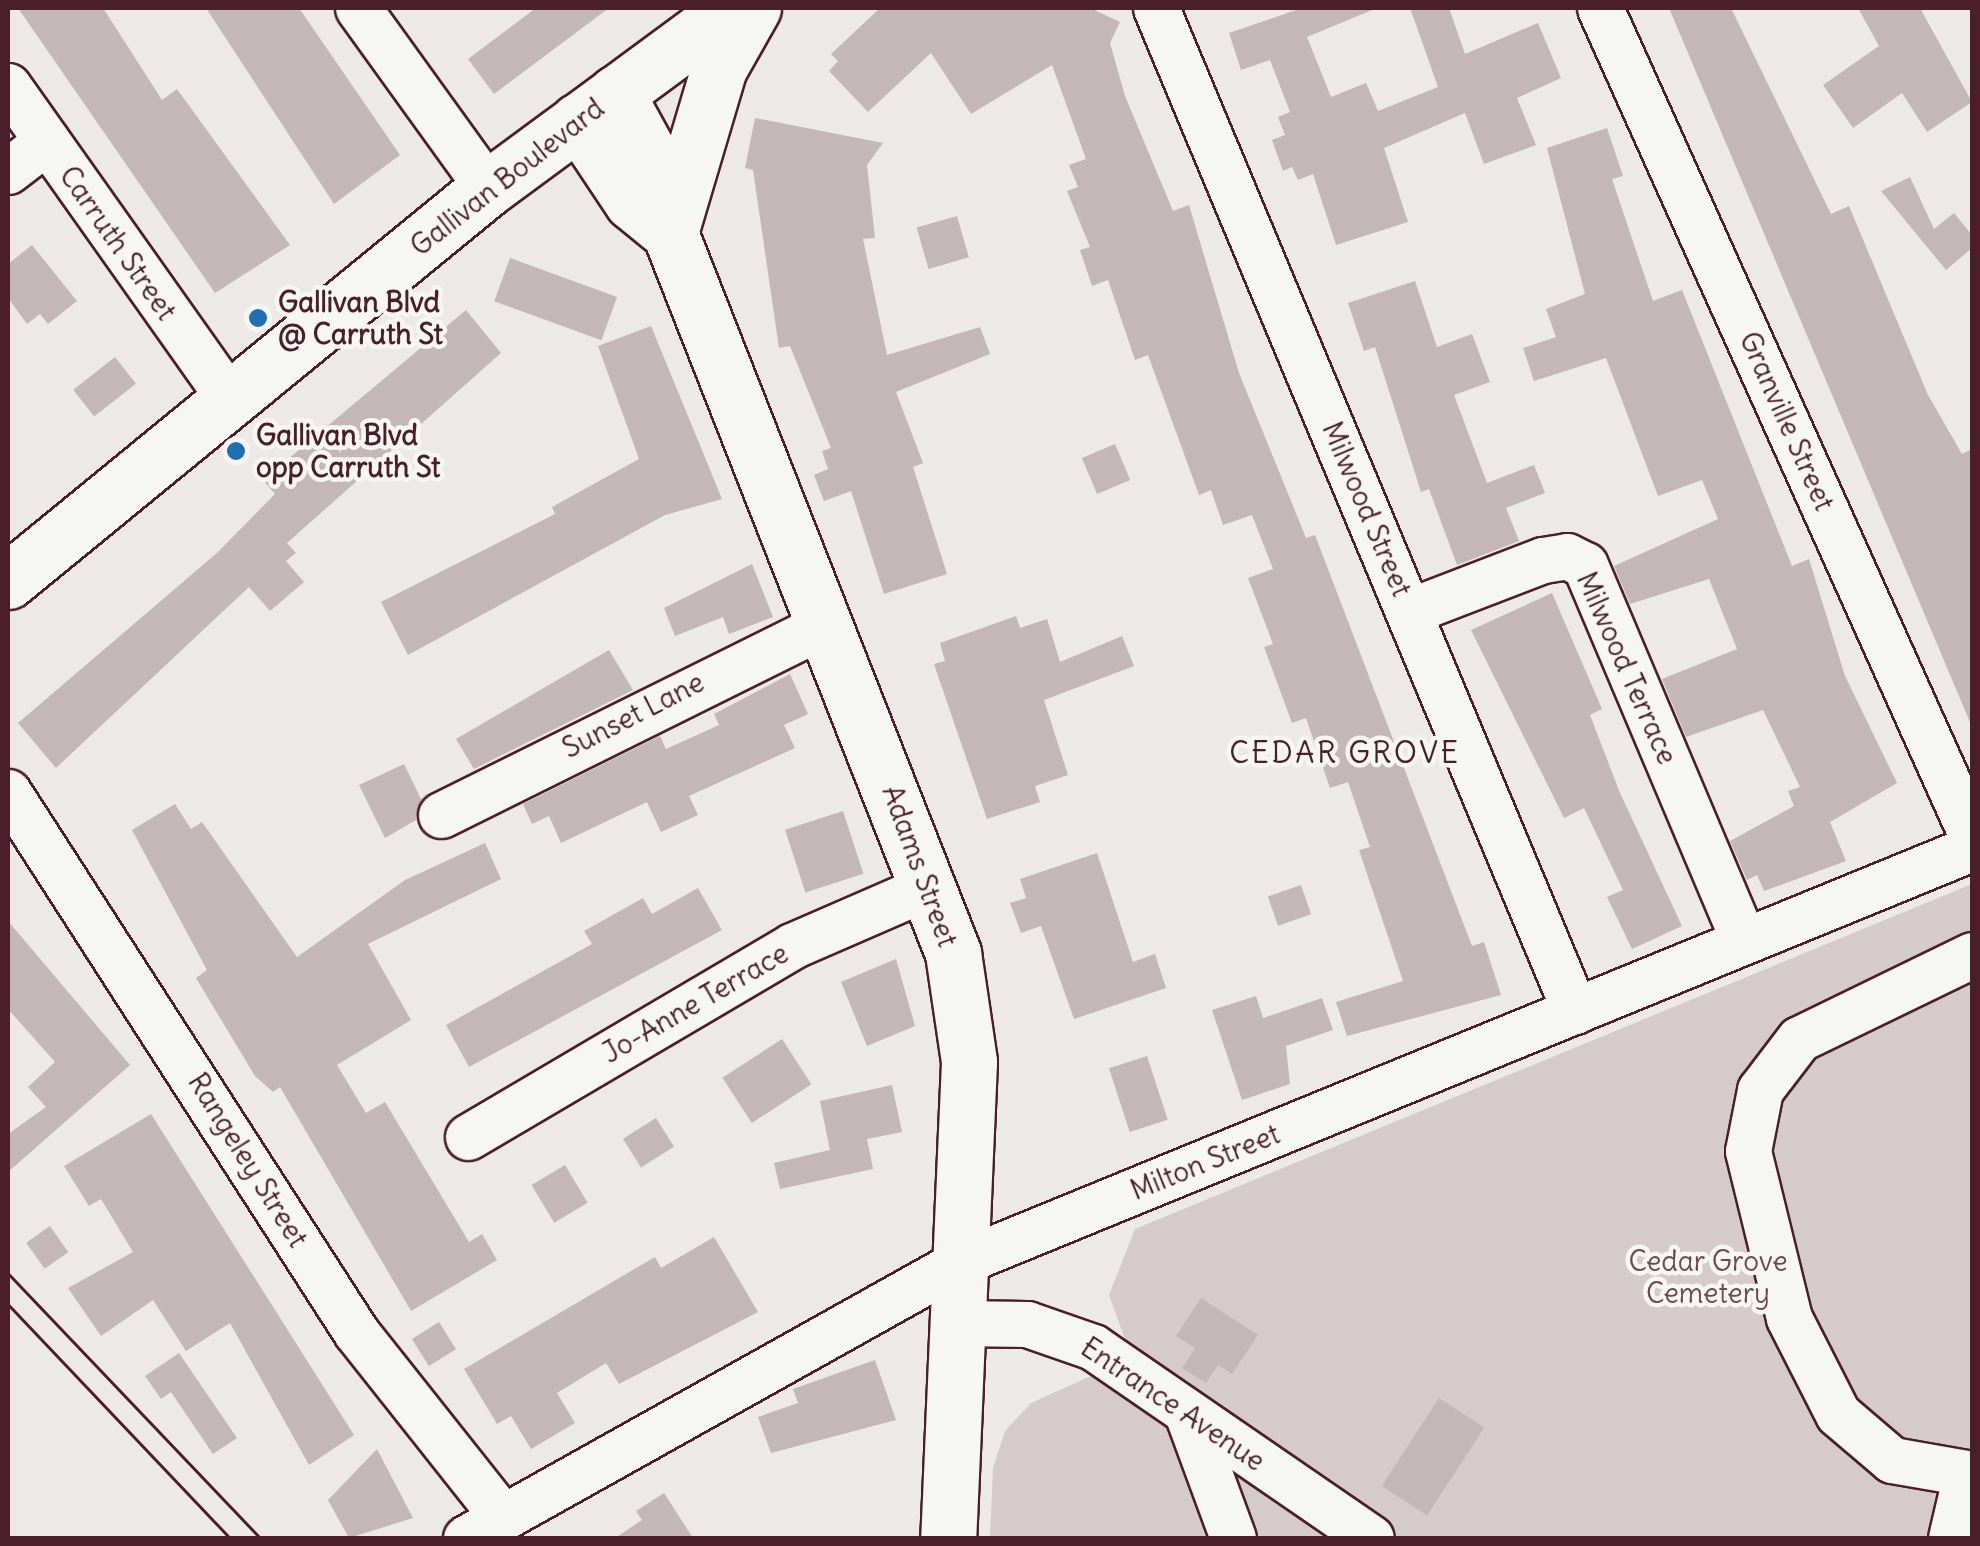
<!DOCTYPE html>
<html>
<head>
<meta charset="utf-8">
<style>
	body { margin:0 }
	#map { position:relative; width:1980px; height:1546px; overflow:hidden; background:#ece9e6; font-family:Delius,sans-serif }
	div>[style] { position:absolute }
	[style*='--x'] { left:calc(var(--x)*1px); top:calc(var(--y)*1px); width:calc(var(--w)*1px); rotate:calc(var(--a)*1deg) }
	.green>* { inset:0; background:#d4cbca }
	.building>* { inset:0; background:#c4b7b7; transform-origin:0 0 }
	.roads { filter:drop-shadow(2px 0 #4a1f2b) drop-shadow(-2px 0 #4a1f2b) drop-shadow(0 2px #4a1f2b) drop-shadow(0 -2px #4a1f2b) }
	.minor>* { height:45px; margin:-22.5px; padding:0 22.5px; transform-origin:22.5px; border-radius:22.5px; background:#f6f6f2 }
	.major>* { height:55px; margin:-27.5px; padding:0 27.5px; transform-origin:27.5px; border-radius:27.5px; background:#f6f6f2 }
	.highway>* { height:55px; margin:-27.5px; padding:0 27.5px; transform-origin:27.5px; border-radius:27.5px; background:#f6f6f2 }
	.tram>* { height:2.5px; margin:-1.25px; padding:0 1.25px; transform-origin:1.25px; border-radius:1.25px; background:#4a1f2b }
	.dots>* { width:28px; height:28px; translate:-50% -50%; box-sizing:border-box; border:5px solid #f6f6f2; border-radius:50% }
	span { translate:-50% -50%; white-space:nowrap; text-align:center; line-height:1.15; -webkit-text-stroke:9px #f6f6f2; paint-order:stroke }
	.street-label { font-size:28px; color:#4a1f2b }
	.poi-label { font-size:28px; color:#4a1f2b; font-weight:700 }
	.left { translate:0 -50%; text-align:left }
	.park-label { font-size:28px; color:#6c4a53 }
	.neighbourhood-label { font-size:30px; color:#4a1f2b; letter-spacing:2.5px }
	.frame { position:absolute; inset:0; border:10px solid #4a1f2b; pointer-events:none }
</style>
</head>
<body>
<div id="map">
	<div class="green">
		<i style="clip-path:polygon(1972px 884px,1972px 1538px,990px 1538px,993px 1468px,1005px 1431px,1031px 1403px,1111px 1367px,1127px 1345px,1109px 1295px,1135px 1229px)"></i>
	</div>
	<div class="building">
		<i style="clip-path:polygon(18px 8px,103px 8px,162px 100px,177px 89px,290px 245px,215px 293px)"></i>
		<i style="clip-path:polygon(206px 8px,299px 8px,400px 155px,334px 204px)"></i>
		<i style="clip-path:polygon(536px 8px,609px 8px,494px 94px,468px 59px)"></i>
		<i style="clip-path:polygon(880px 8px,1090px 8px,1120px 22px,1110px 43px,1125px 96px,1173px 211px,1189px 205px,1239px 373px,1306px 538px,1315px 535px,1472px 946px,1484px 942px,1501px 995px,1347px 1036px,1336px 1002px,1403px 981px,1359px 850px,1370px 847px,1348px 782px,1330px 788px,1306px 718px,1292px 723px,1264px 647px,1273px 644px,1248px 578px,1273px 569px,1252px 515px,1223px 525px,1211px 490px,1199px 495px,1148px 355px,1135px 360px,1108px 280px,1092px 286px,1080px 250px,1090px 247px,1067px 191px,1078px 187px,1069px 165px,1086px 159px,1052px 65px,971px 114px,931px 53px,868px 112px,829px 71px,838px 61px,831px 54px)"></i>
		<i style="clip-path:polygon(1302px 8px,1377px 8px,1307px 37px,1331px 97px,1366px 83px,1378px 111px,1438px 87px,1410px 8px,1449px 8px,1465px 54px,1538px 23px,1561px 78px,1517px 98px,1536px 145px,1484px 164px,1465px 113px,1384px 148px,1408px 222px,1336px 245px,1313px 174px,1298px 180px,1292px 167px,1283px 171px,1272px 140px,1285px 135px,1278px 117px,1290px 112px,1270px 60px,1241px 70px,1229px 33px)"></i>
		<i style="clip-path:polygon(1669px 8px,1731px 8px,1831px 214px,1849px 206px,1928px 395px,1962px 454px,1972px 449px,1972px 727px)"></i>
		<i style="clip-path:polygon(1858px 8px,1920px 8px,1972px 102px,1927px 132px,1902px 93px,1853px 128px,1823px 85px,1879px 46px)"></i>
		<i style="clip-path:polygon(755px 118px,883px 143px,867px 165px,875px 238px,863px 239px,887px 355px,980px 327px,990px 354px,896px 392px,923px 463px,913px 467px,947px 574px,884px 594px,851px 491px,824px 501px,814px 475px,828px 469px,822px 451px,831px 448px,790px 346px,779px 348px,753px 170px,745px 168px)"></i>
		<i style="clip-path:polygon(1607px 128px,1623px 176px,1612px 179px,1653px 301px,1682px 290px,1792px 566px,1809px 559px,1845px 676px,1897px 783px,1830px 822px,1846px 861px,1764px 891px,1757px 875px,1747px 880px,1730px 841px,1794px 806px,1788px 791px,1800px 787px,1763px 710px,1686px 737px,1662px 679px,1737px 649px,1709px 579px,1630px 604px,1614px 566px,1718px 519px,1702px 480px,1658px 496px,1606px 358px,1534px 381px,1523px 348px,1556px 337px,1546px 309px,1585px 294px,1547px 148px)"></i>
		<i style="clip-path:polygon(1910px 177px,1934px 229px,1954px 213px,1972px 235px,1972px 248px,1946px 270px,1881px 191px)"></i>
		<i style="left:957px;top:216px;width:43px;height:42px;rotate:74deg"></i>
		<i style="clip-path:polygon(32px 245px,77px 301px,48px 324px,40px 314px,27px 324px,8px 298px,8px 264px)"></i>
		<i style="left:510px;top:258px;width:114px;height:46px;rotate:20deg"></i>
		<i style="clip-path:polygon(1415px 281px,1437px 347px,1472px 334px,1490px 382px,1454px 395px,1487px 483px,1534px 465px,1545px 493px,1506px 508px,1519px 541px,1457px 565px,1429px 489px,1421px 492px,1375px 347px,1364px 351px,1348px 303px)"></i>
		<i style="clip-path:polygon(466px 310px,501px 353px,287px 543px,296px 553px,286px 561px,304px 582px,270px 611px,249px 587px,56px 768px,18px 723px,218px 552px,275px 494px,263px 480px)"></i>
		<i style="clip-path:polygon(651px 326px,722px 499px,665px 515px,408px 655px,381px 602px,555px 514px,552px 507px,639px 459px,598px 346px)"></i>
		<i style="left:115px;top:357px;width:34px;height:53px;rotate:52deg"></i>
		<i style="left:1115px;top:444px;width:39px;height:36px;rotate:67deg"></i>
		<i style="clip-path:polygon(752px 564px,773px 617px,729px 634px,723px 617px,675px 636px,664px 608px)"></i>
		<i style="clip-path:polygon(1552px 593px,1602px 709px,1590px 715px,1620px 793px,1682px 926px,1632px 949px,1607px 897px,1623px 890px,1584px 808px,1564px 818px,1471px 630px)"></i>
		<i style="clip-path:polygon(1016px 616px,1020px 628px,1047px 619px,1060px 662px,1122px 636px,1134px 666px,1044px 700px,1068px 775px,1035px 786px,1040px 802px,987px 819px,934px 664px,945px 661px,940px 643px)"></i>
		<i style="clip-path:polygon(609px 650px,633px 690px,474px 769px,456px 739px)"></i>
		<i style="clip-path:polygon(790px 674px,808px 714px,784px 725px,795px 748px,689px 796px,698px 815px,661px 832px,647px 802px,561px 843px,549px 816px,532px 824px,523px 804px,660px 736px,666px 749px,719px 725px,714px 714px)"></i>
		<i style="clip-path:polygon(404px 764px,421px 799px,416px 820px,385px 838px,359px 785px)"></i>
		<i style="clip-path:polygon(175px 804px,191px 829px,202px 822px,297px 957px,405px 880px,485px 843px,501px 879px,368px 944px,411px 1020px,337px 1065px,366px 1113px,385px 1102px,469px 1242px,482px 1234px,497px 1260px,411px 1311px,280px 1087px,273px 1092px,255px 1076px,196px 978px,207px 970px,132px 830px)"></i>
		<i style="left:843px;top:811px;width:66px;height:61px;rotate:72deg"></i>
		<i style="clip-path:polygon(1097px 853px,1133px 962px,1155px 954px,1166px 988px,1074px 1019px,1041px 926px,1021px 933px,1010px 903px,1026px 898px,1020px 879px)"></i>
		<i style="left:1301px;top:885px;width:31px;height:35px;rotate:71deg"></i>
		<i style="clip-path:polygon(698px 888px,722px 930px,469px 1067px,446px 1025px,592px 944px,584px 931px,643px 898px,652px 914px)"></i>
		<i style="clip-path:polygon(8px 921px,130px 1065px,8px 1172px,8px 1134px,46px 1107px,28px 1087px,55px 1062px,8px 1009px)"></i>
		<i style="clip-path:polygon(896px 959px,915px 1026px,867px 1046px,841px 982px)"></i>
		<i style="clip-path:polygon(1256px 996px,1263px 1018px,1322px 998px,1333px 1030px,1286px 1046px,1290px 1084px,1242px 1100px,1212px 1010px)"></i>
		<i style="left:782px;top:1039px;width:54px;height:71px;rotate:57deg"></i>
		<i style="left:1147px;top:1056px;width:67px;height:40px;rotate:72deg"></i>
		<i style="clip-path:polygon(892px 1085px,902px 1132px,867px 1139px,873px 1169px,780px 1189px,774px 1163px,830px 1150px,820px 1101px)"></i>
		<i style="clip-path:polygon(151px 1114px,354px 1435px,309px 1465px,230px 1323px,186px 1351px,153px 1300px,101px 1336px,68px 1288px,133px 1252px,101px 1199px,89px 1206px,64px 1166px)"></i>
		<i style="left:656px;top:1118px;width:34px;height:39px;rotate:58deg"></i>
		<i style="left:565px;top:1165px;width:44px;height:39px;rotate:59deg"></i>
		<i style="left:50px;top:1226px;width:32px;height:29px;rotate:55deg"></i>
		<i style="clip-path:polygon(714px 1237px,758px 1312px,619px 1384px,606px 1363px,557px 1393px,575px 1423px,531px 1449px,511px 1416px,497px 1424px,464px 1369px,655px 1257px,661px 1268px)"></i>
		<i style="clip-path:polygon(1201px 1298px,1258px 1335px,1232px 1374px,1218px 1365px,1206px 1383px,1182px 1368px,1195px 1348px,1176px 1336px)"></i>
		<i style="left:439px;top:1322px;width:32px;height:32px;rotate:58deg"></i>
		<i style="clip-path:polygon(179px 1353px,237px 1438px,213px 1454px,171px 1392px,161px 1399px,145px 1376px)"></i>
		<i style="clip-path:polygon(875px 1360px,896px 1420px,771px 1453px,758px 1417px,798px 1403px,793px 1389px)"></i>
		<i style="left:1439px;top:1398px;width:54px;height:105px;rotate:33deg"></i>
		<i style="clip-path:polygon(377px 1449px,413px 1518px,349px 1538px,328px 1500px)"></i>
		<i style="clip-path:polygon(664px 1493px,693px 1538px,615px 1538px,642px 1520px,636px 1511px)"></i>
	</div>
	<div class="roads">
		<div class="minor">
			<i style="--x:358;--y:8;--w:222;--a:54.2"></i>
			<i style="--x:1156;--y:8;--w:1087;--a:67.33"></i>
			<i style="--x:1600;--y:8;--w:908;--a:65.81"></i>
			<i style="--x:8;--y:86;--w:384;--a:54.7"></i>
			<i style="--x:8;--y:171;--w:49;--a:-37.6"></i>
			<i style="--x:1410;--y:611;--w:142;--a:-21"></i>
			<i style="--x:1543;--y:560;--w:24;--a:-9"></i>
			<i style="--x:1567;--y:556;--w:20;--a:27"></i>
			<i style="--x:1585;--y:565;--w:408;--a:67.1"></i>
			<i style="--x:8;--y:792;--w:642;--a:57.2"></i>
			<i style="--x:356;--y:1332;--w:235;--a:51.6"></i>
			<i style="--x:441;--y:815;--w:431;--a:-26.4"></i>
			<i style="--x:1972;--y:955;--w:192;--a:154.1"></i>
			<i style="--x:1799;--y:1039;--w:64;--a:127.4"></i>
			<i style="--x:1760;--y:1090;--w:62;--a:101.1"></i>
			<i style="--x:1748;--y:1151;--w:172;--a:76.2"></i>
			<i style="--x:1789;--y:1318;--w:108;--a:63"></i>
			<i style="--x:1838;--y:1414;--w:71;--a:40.4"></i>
			<i style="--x:1892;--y:1460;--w:81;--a:9.9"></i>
			<i style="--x:468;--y:1137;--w:376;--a:-30.5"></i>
			<i style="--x:792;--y:946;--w:150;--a:-23.5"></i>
			<i style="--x:956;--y:1323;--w:71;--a:0.8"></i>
			<i style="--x:1027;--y:1324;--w:70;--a:19.2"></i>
			<i style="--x:1093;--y:1347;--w:337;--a:34.5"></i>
			<i style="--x:1187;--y:1413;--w:133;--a:69.8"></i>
			<i style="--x:466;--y:1538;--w:564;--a:-29.2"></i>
			<i style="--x:958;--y:1263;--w:1096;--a:-22.26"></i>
			<i style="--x:1951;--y:1538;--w:66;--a:-76.8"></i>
		</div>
		<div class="major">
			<i style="--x:616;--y:93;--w:102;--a:61.2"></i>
			<i style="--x:665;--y:182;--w:51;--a:84.4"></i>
			<i style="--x:670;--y:233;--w:774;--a:68.54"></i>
			<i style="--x:953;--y:953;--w:110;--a:81.6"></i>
			<i style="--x:969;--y:1062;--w:476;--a:92.5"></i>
			<i style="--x:578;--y:121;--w:97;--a:56.3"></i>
			<i style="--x:632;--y:202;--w:49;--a:39.2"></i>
		</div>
		<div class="highway">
			<i style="--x:670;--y:233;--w:172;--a:-73.5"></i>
			<i style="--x:719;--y:68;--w:69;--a:-60.5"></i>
			<i style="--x:8;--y:581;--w:620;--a:-39.31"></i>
			<i style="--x:488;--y:188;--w:303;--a:-36.4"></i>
		</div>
	</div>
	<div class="tram">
		<i style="--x:8;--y:1273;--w:366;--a:46.4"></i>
		<i style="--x:8;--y:1304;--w:323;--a:46.5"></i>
	</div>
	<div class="dots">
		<i style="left:258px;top:318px;background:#1f6fb2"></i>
		<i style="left:236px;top:451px;background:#1f6fb2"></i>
	</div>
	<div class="street-label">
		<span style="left:507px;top:177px;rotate:-38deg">Gallivan Boulevard</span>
		<span style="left:118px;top:243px;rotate:55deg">Carruth Street</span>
		<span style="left:1787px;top:421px;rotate:66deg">Granville Street</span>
		<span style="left:1367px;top:509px;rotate:67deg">Milwood Street</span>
		<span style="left:1627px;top:668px;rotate:66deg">Milwood Terrace</span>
		<span style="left:633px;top:715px;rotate:-27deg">Sunset Lane</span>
		<span style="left:920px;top:866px;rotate:70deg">Adams Street</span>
		<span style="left:695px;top:1003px;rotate:-30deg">Jo-Anne Terrace</span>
		<span style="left:248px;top:1160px;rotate:58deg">Rangeley Street</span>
		<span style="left:1205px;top:1162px;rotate:-22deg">Milton Street</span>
		<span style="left:1173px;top:1404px;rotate:34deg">Entrance Avenue</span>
	</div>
	<div class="poi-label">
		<span class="left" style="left:278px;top:318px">Gallivan Blvd<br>@ Carruth St</span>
		<span class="left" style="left:256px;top:451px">Gallivan Blvd<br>opp Carruth St</span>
	</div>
	<div class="park-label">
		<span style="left:1708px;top:1277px">Cedar Grove<br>Cemetery</span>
	</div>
	<div class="neighbourhood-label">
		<span style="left:1345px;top:752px">CEDAR GROVE</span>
	</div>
	<div class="frame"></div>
</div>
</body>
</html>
